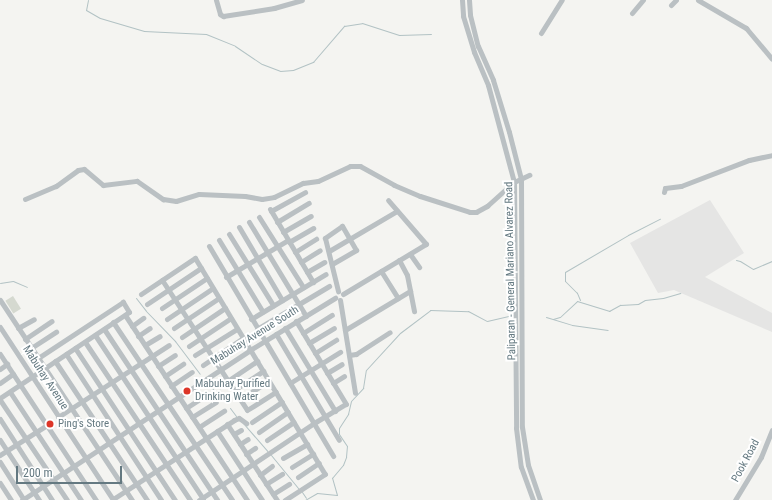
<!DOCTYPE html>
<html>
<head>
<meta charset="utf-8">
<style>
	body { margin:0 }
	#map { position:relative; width:772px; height:500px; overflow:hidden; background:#f4f4f1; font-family:"Roboto Condensed",sans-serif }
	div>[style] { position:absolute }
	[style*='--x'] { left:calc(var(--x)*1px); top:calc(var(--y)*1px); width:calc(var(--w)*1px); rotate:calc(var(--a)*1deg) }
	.built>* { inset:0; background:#e5e5e4 }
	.green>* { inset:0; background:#d5d9d0; transform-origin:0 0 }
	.stream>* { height:1px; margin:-0.5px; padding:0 0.5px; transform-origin:0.5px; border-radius:0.5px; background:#b2c2c4 }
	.minor>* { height:5px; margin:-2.5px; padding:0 2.5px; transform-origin:2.5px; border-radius:2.5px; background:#bac0c3 }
	.dots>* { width:11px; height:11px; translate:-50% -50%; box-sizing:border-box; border:2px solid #fff; border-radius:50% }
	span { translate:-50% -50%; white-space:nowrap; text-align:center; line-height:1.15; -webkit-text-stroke:4px #fff; paint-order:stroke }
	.street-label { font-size:11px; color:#647981 }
	.poi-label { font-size:11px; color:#647981 }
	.left { translate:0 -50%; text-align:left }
	.scale { position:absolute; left:16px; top:466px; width:106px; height:18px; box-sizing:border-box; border:2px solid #647981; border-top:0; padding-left:5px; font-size:12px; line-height:14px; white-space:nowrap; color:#647981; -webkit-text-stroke:3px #fff; paint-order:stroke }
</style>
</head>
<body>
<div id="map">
	<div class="built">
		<i style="clip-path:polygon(710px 200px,744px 253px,705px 277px,772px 313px,772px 332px,674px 290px,658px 293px,630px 243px)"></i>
	</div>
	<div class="green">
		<i style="left:13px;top:296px;width:15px;height:9px;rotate:58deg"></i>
	</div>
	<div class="stream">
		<i style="--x:88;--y:0;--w:10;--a:101"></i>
		<i style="--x:86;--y:10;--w:16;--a:30"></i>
		<i style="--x:100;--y:18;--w:46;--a:16.5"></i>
		<i style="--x:144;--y:31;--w:62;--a:2.8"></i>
		<i style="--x:206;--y:34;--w:31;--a:22"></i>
		<i style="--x:235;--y:46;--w:32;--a:34"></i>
		<i style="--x:262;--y:64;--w:19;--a:21"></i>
		<i style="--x:280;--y:71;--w:13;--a:-4"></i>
		<i style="--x:293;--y:70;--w:22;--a:-22"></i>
		<i style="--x:313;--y:62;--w:48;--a:-49.3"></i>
		<i style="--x:344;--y:26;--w:18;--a:-9"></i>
		<i style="--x:362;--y:23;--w:39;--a:18"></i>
		<i style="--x:399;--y:35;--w:32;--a:-2"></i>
		<i style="--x:736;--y:260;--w:4;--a:14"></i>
		<i style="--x:740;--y:261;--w:15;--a:32"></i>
		<i style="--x:753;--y:269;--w:21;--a:-23"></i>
		<i style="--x:0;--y:283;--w:13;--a:-9"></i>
		<i style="--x:13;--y:281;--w:15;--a:23"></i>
		<i style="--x:136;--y:298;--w:16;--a:52"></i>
		<i style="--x:146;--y:311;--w:42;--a:46"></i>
		<i style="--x:175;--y:341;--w:41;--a:52.9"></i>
		<i style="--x:580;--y:300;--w:8;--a:-113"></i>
		<i style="--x:577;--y:293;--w:17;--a:-135"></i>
		<i style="--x:565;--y:281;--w:9;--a:-90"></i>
		<i style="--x:565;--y:272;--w:73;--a:-30.4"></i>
		<i style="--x:628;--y:235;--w:36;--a:-27"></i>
		<i style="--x:546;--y:317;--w:27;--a:17"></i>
		<i style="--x:572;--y:325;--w:36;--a:8"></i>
		<i style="--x:553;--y:319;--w:7;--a:-16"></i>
		<i style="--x:560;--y:317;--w:23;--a:-43"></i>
		<i style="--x:577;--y:301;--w:34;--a:17"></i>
		<i style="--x:609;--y:311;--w:13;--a:-29"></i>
		<i style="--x:620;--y:305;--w:18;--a:-3"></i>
		<i style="--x:638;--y:304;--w:8;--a:-30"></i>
		<i style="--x:645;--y:300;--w:18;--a:-6"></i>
		<i style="--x:663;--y:298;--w:18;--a:-16"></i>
		<i style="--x:207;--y:382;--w:23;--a:50"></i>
		<i style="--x:230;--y:408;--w:10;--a:53"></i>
		<i style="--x:243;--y:423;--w:37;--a:49"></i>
		<i style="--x:271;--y:455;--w:43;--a:50.7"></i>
		<i style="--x:302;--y:492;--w:7;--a:56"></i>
		<i style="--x:305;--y:500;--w:14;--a:-30"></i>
		<i style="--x:317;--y:493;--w:20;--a:6"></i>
		<i style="--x:337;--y:495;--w:18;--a:-106"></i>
		<i style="--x:332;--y:478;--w:17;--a:-50"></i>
		<i style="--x:343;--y:465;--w:9;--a:-69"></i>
		<i style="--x:346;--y:457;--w:11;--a:-85"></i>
		<i style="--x:347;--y:446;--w:14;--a:-124"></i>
		<i style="--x:339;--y:434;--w:6;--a:-90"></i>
		<i style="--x:339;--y:428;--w:17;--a:-57"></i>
		<i style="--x:348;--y:414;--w:13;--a:-77"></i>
		<i style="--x:351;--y:401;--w:18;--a:-47"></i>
		<i style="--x:363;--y:388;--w:18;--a:-81"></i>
		<i style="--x:366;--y:370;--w:50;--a:-47.4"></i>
		<i style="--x:400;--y:333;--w:38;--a:-37"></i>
		<i style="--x:430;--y:310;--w:38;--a:2"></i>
		<i style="--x:468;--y:311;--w:21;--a:28"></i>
		<i style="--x:487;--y:321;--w:27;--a:-13"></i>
	</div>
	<div class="minor">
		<i style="--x:216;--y:0;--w:15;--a:74"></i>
		<i style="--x:220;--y:14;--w:4;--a:34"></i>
		<i style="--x:223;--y:16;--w:52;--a:-8.9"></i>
		<i style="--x:274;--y:8;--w:29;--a:-16"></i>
		<i style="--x:462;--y:0;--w:16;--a:86"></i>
		<i style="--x:463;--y:16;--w:38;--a:73"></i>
		<i style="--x:474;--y:52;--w:36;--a:67"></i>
		<i style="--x:488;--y:85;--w:100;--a:75"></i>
		<i style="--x:514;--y:182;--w:246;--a:89.5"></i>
		<i style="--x:516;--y:428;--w:39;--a:83"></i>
		<i style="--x:521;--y:467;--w:35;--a:70"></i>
		<i style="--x:469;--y:0;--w:15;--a:86"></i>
		<i style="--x:470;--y:15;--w:32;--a:76"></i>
		<i style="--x:478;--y:46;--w:37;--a:66"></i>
		<i style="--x:493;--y:80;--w:54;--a:72.9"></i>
		<i style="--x:509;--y:132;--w:49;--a:75.7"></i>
		<i style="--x:521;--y:179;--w:248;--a:89.8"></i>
		<i style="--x:522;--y:427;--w:38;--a:81"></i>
		<i style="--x:528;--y:465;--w:37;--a:71"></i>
		<i style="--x:698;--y:0;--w:56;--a:30.3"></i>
		<i style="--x:746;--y:28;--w:40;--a:50"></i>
		<i style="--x:671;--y:5;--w:7;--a:-45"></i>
		<i style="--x:632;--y:13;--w:17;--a:-50"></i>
		<i style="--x:541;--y:33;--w:39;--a:-58"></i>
		<i style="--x:664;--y:192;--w:4;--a:-76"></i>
		<i style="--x:665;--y:188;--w:16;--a:-7"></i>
		<i style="--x:681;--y:186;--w:73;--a:-20.9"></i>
		<i style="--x:749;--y:160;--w:24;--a:-12"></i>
		<i style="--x:25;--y:199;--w:34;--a:-23"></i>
		<i style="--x:56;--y:186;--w:27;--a:-36"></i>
		<i style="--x:78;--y:170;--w:6;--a:-9"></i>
		<i style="--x:84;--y:169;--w:25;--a:40"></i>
		<i style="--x:103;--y:185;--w:34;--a:-7"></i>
		<i style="--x:137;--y:181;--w:32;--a:35"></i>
		<i style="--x:163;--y:199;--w:13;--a:9"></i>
		<i style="--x:176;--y:201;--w:24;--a:-17"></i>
		<i style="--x:199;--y:194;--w:46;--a:2.5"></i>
		<i style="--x:245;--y:196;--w:17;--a:10"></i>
		<i style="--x:262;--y:199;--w:12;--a:-9"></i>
		<i style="--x:274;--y:197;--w:32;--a:-26"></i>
		<i style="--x:303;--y:183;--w:15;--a:-8"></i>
		<i style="--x:318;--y:181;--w:35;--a:-25"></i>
		<i style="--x:350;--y:166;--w:10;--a:0"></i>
		<i style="--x:360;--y:166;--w:39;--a:29"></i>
		<i style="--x:394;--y:185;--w:28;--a:23"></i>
		<i style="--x:420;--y:196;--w:52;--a:17.7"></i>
		<i style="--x:470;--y:212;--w:6;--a:0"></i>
		<i style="--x:476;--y:212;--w:13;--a:-29"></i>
		<i style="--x:487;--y:206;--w:36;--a:-42"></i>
		<i style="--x:514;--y:182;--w:17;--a:-25"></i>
		<i style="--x:270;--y:209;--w:85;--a:59.5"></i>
		<i style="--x:271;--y:211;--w:39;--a:-29"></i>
		<i style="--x:259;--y:217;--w:83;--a:57.8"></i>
		<i style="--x:249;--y:222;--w:110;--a:58.8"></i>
		<i style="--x:277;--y:222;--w:37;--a:-31"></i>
		<i style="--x:239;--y:227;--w:85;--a:59.5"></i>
		<i style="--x:283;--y:232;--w:32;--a:-30"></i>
		<i style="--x:229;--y:234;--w:84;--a:58.2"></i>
		<i style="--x:219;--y:240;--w:84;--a:58.6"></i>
		<i style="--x:289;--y:242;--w:28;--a:-30"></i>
		<i style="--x:209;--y:246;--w:244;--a:59.4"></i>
		<i style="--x:329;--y:251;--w:79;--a:-30.5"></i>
		<i style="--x:295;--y:252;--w:25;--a:-32"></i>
		<i style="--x:410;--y:254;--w:16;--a:55"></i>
		<i style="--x:399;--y:260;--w:17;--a:62"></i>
		<i style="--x:407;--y:275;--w:37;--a:79"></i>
		<i style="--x:301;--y:262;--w:22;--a:-32"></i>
		<i style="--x:332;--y:264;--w:28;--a:-30"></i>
		<i style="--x:356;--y:250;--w:28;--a:-120"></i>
		<i style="--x:342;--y:226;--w:21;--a:145"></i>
		<i style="--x:325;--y:238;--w:55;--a:76.2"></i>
		<i style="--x:381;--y:271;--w:32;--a:58"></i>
		<i style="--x:307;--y:272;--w:20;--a:-30"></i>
		<i style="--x:226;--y:277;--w:72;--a:-30.8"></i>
		<i style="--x:162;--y:280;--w:155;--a:56.8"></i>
		<i style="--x:247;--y:410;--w:34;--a:-32"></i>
		<i style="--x:141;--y:294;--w:65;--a:-33.7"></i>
		<i style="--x:195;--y:258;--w:252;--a:59"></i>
		<i style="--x:325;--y:474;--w:48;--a:147"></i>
		<i style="--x:343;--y:294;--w:97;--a:-31.1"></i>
		<i style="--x:426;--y:244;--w:58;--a:-130.8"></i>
		<i style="--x:0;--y:300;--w:240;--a:56.6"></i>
		<i style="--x:340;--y:300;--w:94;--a:80.8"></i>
		<i style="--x:147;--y:304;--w:65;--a:-33.7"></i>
		<i style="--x:162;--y:308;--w:54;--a:-33.7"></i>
		<i style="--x:125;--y:315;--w:222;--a:56.6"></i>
		<i style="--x:167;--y:319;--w:55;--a:-34"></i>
		<i style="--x:251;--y:319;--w:87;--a:-31"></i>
		<i style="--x:113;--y:322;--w:214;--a:56.2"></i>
		<i style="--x:132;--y:326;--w:14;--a:-36"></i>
		<i style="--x:0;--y:327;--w:207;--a:56.8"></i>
		<i style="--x:18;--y:328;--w:18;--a:-29"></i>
		<i style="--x:174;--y:328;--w:54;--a:-33.7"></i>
		<i style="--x:285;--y:328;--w:97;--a:58.9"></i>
		<i style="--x:104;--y:329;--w:205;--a:56.5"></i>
		<i style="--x:257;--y:329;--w:84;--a:-30.8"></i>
		<i style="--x:345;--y:330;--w:76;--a:-31"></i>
		<i style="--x:303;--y:333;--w:34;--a:-32"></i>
		<i style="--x:276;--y:334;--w:123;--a:59.3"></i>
		<i style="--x:95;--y:335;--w:196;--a:56.6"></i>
		<i style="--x:138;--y:336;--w:14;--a:-34"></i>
		<i style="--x:182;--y:337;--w:52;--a:-34"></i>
		<i style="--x:25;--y:339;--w:32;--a:-34"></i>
		<i style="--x:85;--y:342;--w:190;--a:56.4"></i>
		<i style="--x:309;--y:343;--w:29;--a:-31"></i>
		<i style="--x:145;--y:345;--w:17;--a:-31"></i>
		<i style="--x:189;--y:346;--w:50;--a:-33.7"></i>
		<i style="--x:31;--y:348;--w:30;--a:-33"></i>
		<i style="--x:75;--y:348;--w:182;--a:56.7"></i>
		<i style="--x:315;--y:353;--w:25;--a:-32"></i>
		<i style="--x:0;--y:354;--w:175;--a:56.7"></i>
		<i style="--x:66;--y:354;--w:174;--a:56.9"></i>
		<i style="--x:195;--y:355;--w:49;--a:-31.8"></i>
		<i style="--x:349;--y:355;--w:7;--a:-8"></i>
		<i style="--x:356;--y:354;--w:40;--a:-32.9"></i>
		<i style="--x:55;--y:361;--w:167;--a:56.5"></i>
		<i style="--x:203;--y:365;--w:48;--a:-34"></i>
		<i style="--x:158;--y:366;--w:20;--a:-33"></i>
		<i style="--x:0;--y:369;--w:9;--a:-36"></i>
		<i style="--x:327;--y:373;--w:17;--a:-31"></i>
		<i style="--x:165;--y:376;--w:22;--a:-34"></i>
		<i style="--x:0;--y:383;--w:16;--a:-35"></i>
		<i style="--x:290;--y:383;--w:59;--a:-31.8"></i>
		<i style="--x:333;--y:383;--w:13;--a:-32"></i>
		<i style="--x:171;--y:386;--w:25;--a:-34"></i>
		<i style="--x:220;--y:386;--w:45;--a:-34"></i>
		<i style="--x:234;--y:390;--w:35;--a:-33"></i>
		<i style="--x:10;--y:392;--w:129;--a:56.7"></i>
		<i style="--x:0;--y:398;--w:155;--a:-33.7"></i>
		<i style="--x:129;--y:312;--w:12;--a:-121"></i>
		<i style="--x:123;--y:302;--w:102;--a:146.6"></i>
		<i style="--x:240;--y:399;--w:34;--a:-32"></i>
		<i style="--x:0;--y:400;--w:120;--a:56.2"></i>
		<i style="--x:186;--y:408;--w:24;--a:-33"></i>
		<i style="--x:58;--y:417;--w:132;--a:-33"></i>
		<i style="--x:192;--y:417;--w:28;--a:-32"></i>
		<i style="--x:0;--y:419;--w:96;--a:57.3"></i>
		<i style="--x:252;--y:422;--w:36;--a:-34"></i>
		<i style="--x:227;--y:424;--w:91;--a:56.7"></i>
		<i style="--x:199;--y:427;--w:30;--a:-33"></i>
		<i style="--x:217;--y:431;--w:82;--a:56.9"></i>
		<i style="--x:259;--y:432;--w:35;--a:-35"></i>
		<i style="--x:234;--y:434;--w:8;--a:-30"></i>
		<i style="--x:0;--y:440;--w:72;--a:57"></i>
		<i style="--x:267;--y:440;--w:32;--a:-34"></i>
		<i style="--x:240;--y:444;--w:9;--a:-32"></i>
		<i style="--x:246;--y:454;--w:11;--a:-34"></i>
		<i style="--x:0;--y:455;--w:56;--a:-32.6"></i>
		<i style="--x:283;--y:458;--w:28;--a:-30"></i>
		<i style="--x:0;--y:462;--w:45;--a:57.7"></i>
		<i style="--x:292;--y:467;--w:25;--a:-32"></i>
		<i style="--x:260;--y:475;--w:15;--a:-37"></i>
		<i style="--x:298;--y:477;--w:25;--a:-34"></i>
		<i style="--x:0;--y:483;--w:20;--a:57"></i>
		<i style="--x:266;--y:484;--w:19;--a:-32"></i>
		<i style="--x:273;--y:494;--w:19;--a:-32"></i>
		<i style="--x:113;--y:499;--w:145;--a:-33.1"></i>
		<i style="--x:234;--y:420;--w:5;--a:-22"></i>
		<i style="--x:239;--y:418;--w:9;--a:36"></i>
		<i style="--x:22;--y:500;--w:273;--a:-33.3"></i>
		<i style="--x:250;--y:350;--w:100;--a:-31.5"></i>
		<i style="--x:199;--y:500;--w:138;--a:-33.8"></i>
		<i style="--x:314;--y:423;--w:37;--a:-31"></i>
		<i style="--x:346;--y:404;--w:97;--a:-121.1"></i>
		<i style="--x:735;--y:500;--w:50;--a:-58.8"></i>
		<i style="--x:761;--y:457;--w:29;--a:-68"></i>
	</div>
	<div class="dots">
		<i style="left:187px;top:391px;background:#dd3628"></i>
		<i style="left:50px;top:424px;background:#dd3628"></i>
	</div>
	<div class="street-label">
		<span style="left:511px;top:271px;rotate:-91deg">Paliparan - General Mariano Alvarez Road</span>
		<span style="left:255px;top:336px;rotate:-32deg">Mabuhay Avenue South</span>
		<span style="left:45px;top:378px;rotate:57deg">Mabuhay Avenue</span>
		<span style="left:746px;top:461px;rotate:-62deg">Pook Road</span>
	</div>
	<div class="poi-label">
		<span class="left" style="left:195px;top:391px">Mabuhay Purified<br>Drinking Water</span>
		<span class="left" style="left:58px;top:424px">Ping's Store</span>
	</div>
	<div class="scale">200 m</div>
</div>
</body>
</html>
